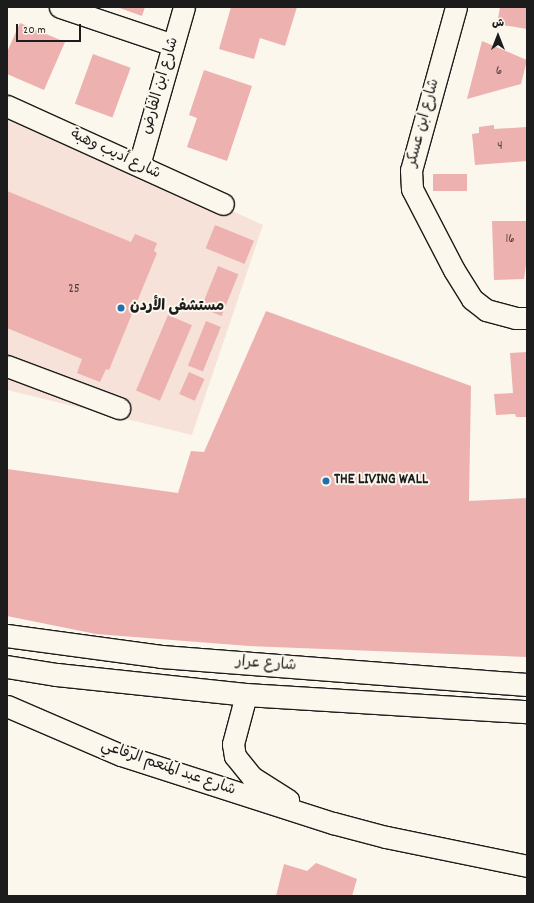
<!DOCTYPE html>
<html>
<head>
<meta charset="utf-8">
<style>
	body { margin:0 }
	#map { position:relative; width:534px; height:903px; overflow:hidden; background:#fbf7ec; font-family:Dekko,"Playpen Sans Arabic",sans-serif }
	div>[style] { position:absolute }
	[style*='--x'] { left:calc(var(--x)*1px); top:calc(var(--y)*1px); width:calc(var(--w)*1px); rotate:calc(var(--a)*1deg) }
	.built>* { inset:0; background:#f7e2da }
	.building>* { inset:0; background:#edb1b0; transform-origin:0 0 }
	.roads { filter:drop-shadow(1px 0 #1c1c1c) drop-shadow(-1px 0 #1c1c1c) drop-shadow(0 1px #1c1c1c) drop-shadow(0 -1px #1c1c1c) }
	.minor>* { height:21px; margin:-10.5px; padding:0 10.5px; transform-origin:10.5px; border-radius:10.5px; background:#fbf7ec }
	.major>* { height:22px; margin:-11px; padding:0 11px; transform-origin:11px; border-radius:11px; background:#fbf7ec }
	.dots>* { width:11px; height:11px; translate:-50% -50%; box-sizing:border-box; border:2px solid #fbf7ec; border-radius:50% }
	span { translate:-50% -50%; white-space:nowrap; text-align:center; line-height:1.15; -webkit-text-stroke:4px #fbf7ec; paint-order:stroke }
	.number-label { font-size:13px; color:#504141 }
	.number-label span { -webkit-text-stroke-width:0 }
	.street-label { font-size:15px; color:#1c1c1c }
	.poi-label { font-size:15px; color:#1c1c1c; font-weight:700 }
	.left { translate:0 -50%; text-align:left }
	.frame { position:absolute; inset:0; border:8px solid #1c1c1c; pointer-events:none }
	.north { position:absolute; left:478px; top:16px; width:40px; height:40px; -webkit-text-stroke:3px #fbf7ec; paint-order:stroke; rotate:0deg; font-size:11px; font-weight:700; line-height:16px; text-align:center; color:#1c1c1c }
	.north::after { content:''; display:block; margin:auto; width:14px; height:18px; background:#1c1c1c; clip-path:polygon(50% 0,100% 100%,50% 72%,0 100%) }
	.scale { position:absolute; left:16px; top:24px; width:65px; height:18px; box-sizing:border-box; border:2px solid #1c1c1c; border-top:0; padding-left:5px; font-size:12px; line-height:14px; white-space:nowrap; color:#1c1c1c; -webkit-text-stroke:3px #fbf7ec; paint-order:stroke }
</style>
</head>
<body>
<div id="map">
	<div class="built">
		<i style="clip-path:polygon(7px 108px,263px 225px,192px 435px,7px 390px)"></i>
	</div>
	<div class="building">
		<i style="clip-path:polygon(117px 7px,145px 7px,142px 16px)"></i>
		<i style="clip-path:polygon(231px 7px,297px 7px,285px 46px,260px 38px,254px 59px,219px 49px)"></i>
		<i style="clip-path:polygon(500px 7px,527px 7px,527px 29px,497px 24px)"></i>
		<i style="clip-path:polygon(20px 23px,65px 42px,44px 90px,7px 74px,7px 52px)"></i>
		<i style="clip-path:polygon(482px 41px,527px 60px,521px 84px,467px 99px)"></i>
		<i style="left:93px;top:54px;width:40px;height:53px;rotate:20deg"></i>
		<i style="clip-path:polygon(204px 70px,252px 86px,227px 161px,187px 147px,197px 118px,189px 115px)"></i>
		<i style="clip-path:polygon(494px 125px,494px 129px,527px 127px,527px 161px,475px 165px,472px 134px,479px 133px,479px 127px)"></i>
		<i style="left:433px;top:174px;width:34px;height:17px"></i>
		<i style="clip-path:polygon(7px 191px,131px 242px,135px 234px,157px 243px,154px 251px,157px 253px,109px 370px,106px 369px,100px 382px,77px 373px,82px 359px,7px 328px)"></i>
		<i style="clip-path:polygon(492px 221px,527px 221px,527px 258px,524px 279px,494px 280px)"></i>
		<i style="left:215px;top:225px;width:42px;height:25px;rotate:22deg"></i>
		<i style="left:218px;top:266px;width:22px;height:45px;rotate:22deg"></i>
		<i style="clip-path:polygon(266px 311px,471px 386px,469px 501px,527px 498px,527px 657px,249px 646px,96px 634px,7px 616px,7px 469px,178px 493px,191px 451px,204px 452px)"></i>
		<i style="left:168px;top:315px;width:26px;height:82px;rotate:23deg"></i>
		<i style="left:206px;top:321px;width:16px;height:48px;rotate:22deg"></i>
		<i style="clip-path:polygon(527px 352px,527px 417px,516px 417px,515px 414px,496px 415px,494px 394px,513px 393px,510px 353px)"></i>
		<i style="left:189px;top:372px;width:17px;height:24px;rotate:24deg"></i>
		<i style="clip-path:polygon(316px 863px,357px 879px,352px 896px,276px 896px,284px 864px,307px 871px)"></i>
	</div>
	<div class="roads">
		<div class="minor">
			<i style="--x:60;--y:7;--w:119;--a:18.6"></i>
			<i style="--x:456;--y:7;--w:169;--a:105.4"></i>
			<i style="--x:411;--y:170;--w:19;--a:87"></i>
			<i style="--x:412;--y:189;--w:91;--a:62.6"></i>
			<i style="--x:454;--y:270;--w:34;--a:58"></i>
			<i style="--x:472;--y:299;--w:18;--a:38"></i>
			<i style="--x:486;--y:310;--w:30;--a:15"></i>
			<i style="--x:515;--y:318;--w:12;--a:0"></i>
			<i style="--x:7;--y:106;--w:237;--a:24.4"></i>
			<i style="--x:139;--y:165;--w:164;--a:-74.1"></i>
			<i style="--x:7;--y:366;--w:120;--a:20.6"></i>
			<i style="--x:246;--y:695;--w:51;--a:104.9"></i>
			<i style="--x:233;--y:744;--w:12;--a:81"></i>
			<i style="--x:235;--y:756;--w:27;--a:51"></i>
			<i style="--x:252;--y:777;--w:43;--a:32.6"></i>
			<i style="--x:7;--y:706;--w:124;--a:23.3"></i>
			<i style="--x:121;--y:755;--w:223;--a:17.8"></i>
			<i style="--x:333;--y:823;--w:55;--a:14.8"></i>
			<i style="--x:386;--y:837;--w:144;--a:11.6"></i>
		</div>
		<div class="major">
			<i style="--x:7;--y:636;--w:156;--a:7.7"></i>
			<i style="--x:162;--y:657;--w:366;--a:4.4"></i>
			<i style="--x:7;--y:667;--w:51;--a:9.1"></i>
			<i style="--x:57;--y:675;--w:190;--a:6"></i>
			<i style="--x:246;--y:695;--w:282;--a:3.5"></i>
		</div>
	</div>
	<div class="dots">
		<i style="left:121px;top:308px;background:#1f6fb2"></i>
		<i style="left:326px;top:481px;background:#1f6fb2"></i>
	</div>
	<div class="number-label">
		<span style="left:499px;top:72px">6</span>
		<span style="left:500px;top:147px">4</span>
		<span style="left:510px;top:240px">16</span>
		<span style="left:74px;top:290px">25</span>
	</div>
	<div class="street-label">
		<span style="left:161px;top:86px;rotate:-74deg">شارع ابن الفارض</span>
		<span style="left:424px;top:123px;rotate:-75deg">شارع ابن عسكر</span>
		<span style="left:115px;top:155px;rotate:25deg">شارع أديب وهبة</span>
		<span style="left:266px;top:665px;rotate:4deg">شارع عرار</span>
		<span style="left:168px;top:769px;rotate:19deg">شارع عبد المنعم الرفاعي</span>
	</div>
	<div class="poi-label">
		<span class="left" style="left:130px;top:308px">مستشفى الأردن</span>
		<span class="left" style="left:334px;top:481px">THE LIVING WALL</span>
	</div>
	<div class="frame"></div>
	<div class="north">ش</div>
	<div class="scale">20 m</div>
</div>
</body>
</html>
